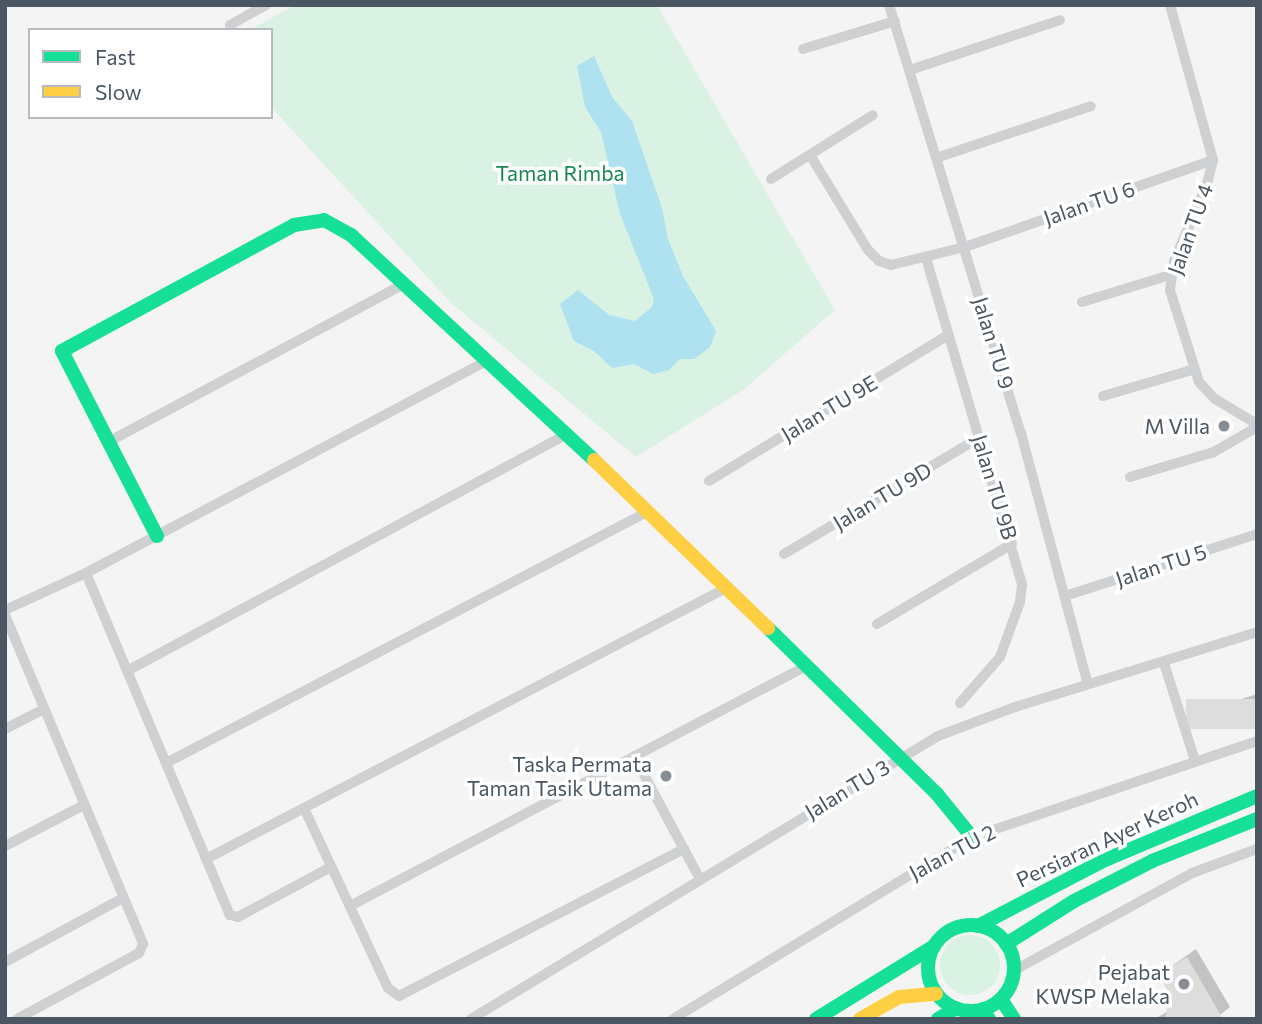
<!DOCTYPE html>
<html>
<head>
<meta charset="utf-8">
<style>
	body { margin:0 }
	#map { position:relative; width:1262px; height:1024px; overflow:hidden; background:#f4f4f4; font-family:Commissioner,sans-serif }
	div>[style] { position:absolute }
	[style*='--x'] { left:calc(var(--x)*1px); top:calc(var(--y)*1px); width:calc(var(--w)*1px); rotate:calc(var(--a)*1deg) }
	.green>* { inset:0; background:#d9f2e3 }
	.round { border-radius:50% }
	.water>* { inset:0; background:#aee2f0 }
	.shadow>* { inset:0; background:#0003 }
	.building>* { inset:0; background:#ddddde; transform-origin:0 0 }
	.street>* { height:10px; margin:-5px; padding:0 5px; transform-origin:5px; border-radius:5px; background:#ced0d2 }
	.fast>* { height:14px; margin:-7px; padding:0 7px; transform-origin:7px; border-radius:7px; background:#16e098 }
	.fast>.ring { margin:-7px; padding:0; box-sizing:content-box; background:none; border:14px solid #16e098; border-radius:50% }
	.slow>* { height:14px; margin:-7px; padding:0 7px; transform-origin:7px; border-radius:7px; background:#ffcf43 }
	.dots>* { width:19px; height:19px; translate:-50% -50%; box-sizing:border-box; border:4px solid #fff; border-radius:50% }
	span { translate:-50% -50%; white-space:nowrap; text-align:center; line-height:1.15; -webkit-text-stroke:7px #fff; paint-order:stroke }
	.park-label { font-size:21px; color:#17864f }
	.street-label { font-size:21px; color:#4a5661 }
	.poi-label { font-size:21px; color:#4a5661 }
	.right { translate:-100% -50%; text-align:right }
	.frame { position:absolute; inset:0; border:7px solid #4a5661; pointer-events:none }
	.legend { position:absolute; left:28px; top:28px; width:245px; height:91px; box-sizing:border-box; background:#fff; border:2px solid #b7bbc0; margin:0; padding:9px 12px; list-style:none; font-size:21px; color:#4a5661 }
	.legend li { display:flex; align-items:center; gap:14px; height:35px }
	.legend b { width:35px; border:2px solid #b7bbc0 }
</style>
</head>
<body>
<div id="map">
	<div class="green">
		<i style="clip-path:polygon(295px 5px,657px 5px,835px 310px,743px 390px,636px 457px,451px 303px,271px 107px,271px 30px,250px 30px)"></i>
		<i class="round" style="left:940px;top:935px;width:60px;height:60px"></i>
	</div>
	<div class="water">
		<i style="clip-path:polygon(594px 56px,612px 97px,632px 121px,662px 208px,668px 239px,683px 276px,716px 331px,710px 347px,694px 359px,680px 359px,669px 370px,653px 374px,634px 364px,612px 368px,594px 351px,574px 341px,560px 304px,578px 290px,609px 315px,635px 321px,652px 307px,654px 299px,620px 214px,601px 132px,585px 107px,577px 66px)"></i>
	</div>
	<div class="shadow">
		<i style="clip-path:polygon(1257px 694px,1257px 727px,1192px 721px,1201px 712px)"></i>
		<i style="clip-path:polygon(1196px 949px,1230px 1007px,1215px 1019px,1155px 1019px,1168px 1011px,1172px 995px,1160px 974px)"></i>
	</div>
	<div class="building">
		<i style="left:1257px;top:699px;width:30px;height:71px;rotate:90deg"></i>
		<i style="clip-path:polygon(1187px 957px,1223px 1019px,1165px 1019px,1170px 995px,1158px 974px)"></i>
	</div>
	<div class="street">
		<i style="--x:889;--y:5;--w:448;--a:72.9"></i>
		<i style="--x:1021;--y:433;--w:260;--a:75.1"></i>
		<i style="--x:1170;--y:5;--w:161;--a:74.5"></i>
		<i style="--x:1213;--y:160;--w:25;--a:104"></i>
		<i style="--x:1207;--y:184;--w:84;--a:113.2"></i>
		<i style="--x:1174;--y:261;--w:29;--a:98"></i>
		<i style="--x:1170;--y:290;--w:96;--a:72.5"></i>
		<i style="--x:1199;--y:382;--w:23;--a:47"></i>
		<i style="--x:1215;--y:399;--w:49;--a:30.8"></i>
		<i style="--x:230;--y:25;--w:41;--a:-29.1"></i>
		<i style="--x:803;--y:49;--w:96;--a:-16.9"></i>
		<i style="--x:910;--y:70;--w:158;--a:-18.4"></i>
		<i style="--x:810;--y:155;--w:111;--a:58.6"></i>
		<i style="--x:868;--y:250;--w:16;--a:45"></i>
		<i style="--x:879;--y:261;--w:13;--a:18"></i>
		<i style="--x:891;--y:265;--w:76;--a:-13.7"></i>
		<i style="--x:965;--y:247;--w:263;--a:-19.3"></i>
		<i style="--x:939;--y:157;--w:160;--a:-18.5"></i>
		<i style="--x:771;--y:179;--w:120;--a:-32.1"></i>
		<i style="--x:926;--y:258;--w:341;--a:73.6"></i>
		<i style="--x:1022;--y:585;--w:17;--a:97"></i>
		<i style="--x:1020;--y:602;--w:59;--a:110"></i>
		<i style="--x:1000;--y:657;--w:61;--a:131"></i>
		<i style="--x:1082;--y:302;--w:92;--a:-17.1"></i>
		<i style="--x:1103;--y:396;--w:93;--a:-16.3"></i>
		<i style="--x:108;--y:442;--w:336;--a:-28.1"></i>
		<i style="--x:1130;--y:477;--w:88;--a:-16.6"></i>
		<i style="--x:1214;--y:452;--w:50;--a:-30.2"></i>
		<i style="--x:709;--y:481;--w:280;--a:-31.4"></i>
		<i style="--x:784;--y:554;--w:228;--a:-30.8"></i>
		<i style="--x:86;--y:573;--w:371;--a:67.2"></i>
		<i style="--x:230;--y:915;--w:8;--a:14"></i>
		<i style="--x:238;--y:917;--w:106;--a:-28.3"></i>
		<i style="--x:1065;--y:596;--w:202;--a:-17.9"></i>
		<i style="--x:5;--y:610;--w:89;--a:-24.6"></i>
		<i style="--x:86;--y:573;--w:454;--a:-27.9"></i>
		<i style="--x:5;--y:615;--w:357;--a:67.2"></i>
		<i style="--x:143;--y:944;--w:10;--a:114"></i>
		<i style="--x:139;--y:953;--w:139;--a:151.6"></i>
		<i style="--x:877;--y:624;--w:157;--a:-30.7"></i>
		<i style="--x:1164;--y:663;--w:103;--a:72.4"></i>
		<i style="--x:127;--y:671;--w:500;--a:-28.3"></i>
		<i style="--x:5;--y:729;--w:44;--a:-27.1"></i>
		<i style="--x:634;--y:756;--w:140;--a:61.8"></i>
		<i style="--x:166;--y:763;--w:545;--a:-27.55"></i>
		<i style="--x:304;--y:808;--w:199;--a:65"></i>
		<i style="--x:388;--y:988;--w:14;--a:36"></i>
		<i style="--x:399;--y:996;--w:321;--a:-27.3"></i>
		<i style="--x:5;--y:846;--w:89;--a:-27.4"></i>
		<i style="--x:206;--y:859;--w:589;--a:-27.52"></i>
		<i style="--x:350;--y:906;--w:518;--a:-27.75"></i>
		<i style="--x:5;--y:962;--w:134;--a:-28.5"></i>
		<i style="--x:1013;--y:971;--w:204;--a:-28.7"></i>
		<i style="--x:1192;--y:873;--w:69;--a:-20.3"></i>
		<i style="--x:471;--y:1019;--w:546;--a:-31.22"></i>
		<i style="--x:938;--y:736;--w:82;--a:-20.6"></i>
		<i style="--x:1015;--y:707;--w:253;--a:-17.2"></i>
		<i style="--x:673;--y:1019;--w:350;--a:-31.3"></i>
		<i style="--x:972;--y:837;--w:301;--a:-18.6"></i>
	</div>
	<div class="fast">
		<i style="--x:157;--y:536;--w:208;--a:-117.2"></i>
		<i style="--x:62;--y:351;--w:264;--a:-28.5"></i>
		<i style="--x:294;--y:225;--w:30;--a:-9"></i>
		<i style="--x:324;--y:220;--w:31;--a:29"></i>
		<i style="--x:351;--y:235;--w:331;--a:42.8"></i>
		<i style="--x:768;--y:628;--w:237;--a:44.5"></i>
		<i style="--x:937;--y:794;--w:55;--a:50.9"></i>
		<i class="ring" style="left:928px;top:925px;width:72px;height:72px"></i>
		<i style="--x:978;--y:926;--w:143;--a:-27.5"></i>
		<i style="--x:1105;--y:860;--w:165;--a:-22.8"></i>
		<i style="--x:1006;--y:944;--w:80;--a:-32.3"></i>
		<i style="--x:1074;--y:901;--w:88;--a:-27.1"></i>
		<i style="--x:1152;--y:861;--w:113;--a:-21.8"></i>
		<i style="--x:1001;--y:999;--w:24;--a:57"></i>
		<i style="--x:983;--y:1009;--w:12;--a:59"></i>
		<i style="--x:816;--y:1019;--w:139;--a:-31.7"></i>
		<i style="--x:938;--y:1019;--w:21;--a:-31"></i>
	</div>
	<div class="slow">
		<i style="--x:594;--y:460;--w:242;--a:44"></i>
		<i style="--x:860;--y:1019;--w:45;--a:-29.4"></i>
		<i style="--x:899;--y:997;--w:37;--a:-5"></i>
	</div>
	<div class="dots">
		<i style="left:1224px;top:426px;background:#868d94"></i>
		<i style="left:666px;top:776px;background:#868d94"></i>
		<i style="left:1184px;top:984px;background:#868d94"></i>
	</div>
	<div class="park-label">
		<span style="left:560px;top:173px">Taman Rimba</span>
	</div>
	<div class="street-label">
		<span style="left:1089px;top:203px;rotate:-19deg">Jalan TU 6</span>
		<span style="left:1190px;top:229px;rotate:-70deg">Jalan TU 4</span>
		<span style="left:994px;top:343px;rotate:73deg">Jalan TU 9</span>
		<span style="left:829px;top:408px;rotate:-31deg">Jalan TU 9E</span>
		<span style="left:995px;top:487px;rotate:73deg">Jalan TU 9B</span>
		<span style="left:882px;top:496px;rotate:-31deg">Jalan TU 9D</span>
		<span style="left:1161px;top:565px;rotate:-18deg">Jalan TU 5</span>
		<span style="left:847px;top:789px;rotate:-31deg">Jalan TU 3</span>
		<span style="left:1107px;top:839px;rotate:-25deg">Persiaran Ayer Keroh</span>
		<span style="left:952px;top:852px;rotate:-28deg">Jalan TU 2</span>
	</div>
	<div class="poi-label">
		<span class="right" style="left:1210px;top:426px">M Villa</span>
		<span class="right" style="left:652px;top:776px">Taska Permata<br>Taman Tasik Utama</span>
		<span class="right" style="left:1170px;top:984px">Pejabat<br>KWSP Melaka</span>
	</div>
	<div class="frame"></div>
	<ul class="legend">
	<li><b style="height:9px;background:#16e098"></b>Fast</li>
	<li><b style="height:9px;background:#ffcf43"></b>Slow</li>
	</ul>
</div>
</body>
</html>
